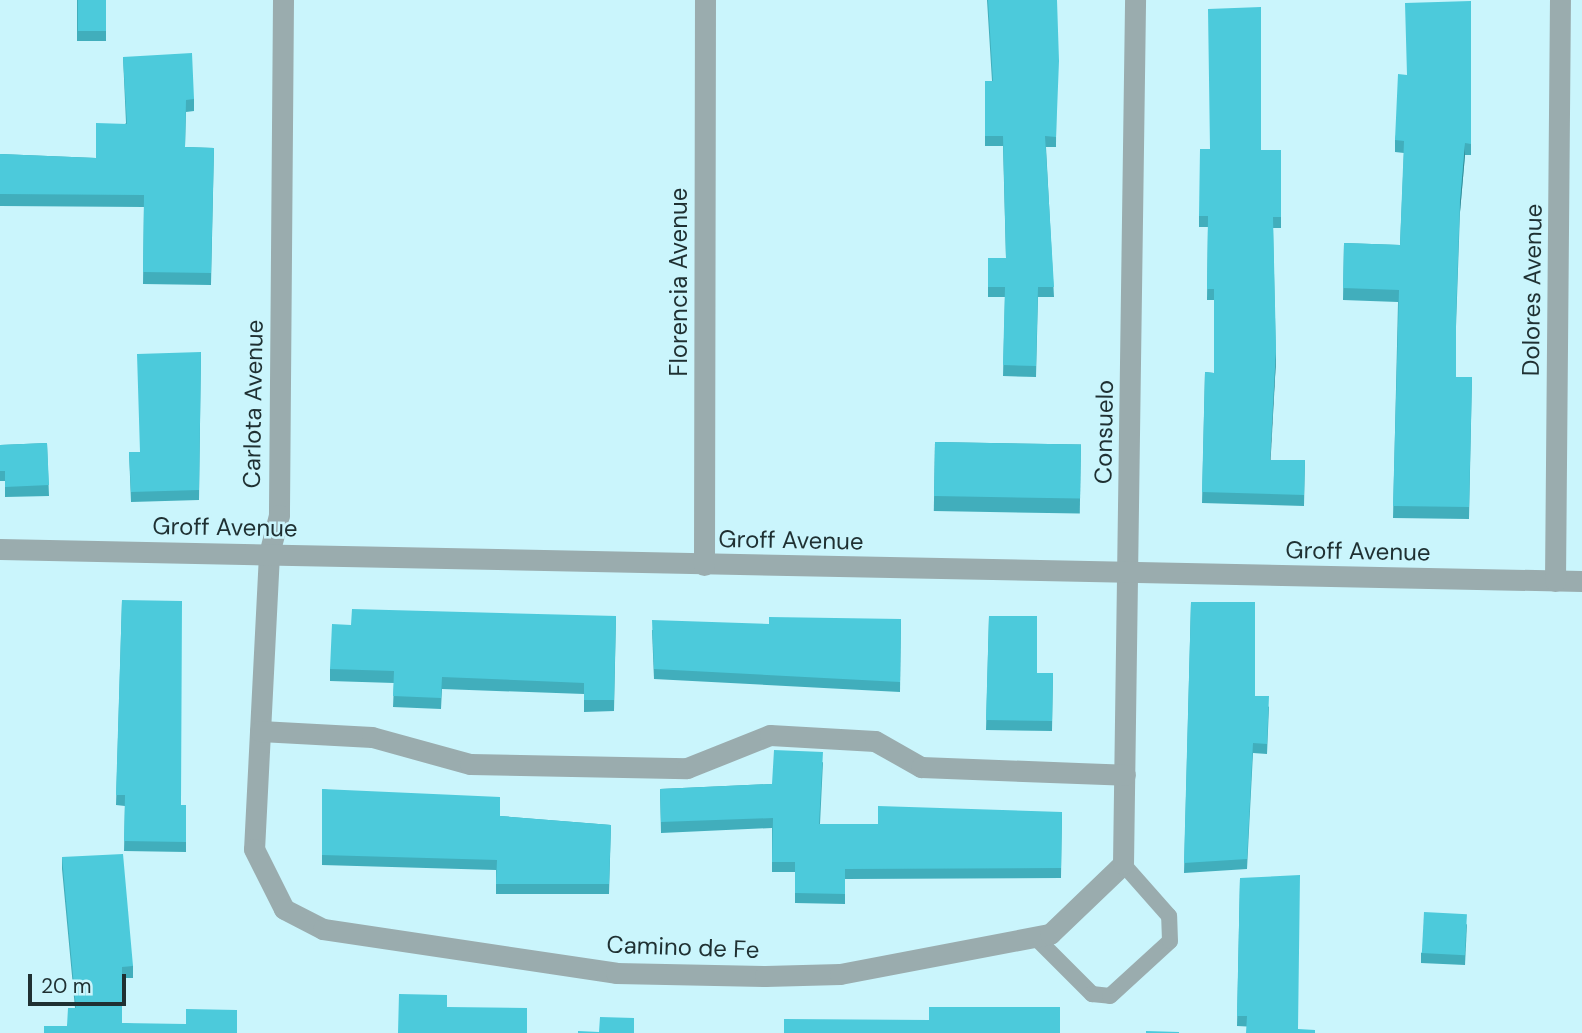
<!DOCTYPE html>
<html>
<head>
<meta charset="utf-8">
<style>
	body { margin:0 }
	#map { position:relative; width:1582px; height:1033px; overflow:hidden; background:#caf5fc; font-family:"DM Sans",sans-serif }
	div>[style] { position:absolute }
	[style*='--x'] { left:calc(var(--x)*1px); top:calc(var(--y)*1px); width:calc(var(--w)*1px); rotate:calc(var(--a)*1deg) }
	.lane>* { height:16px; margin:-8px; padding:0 8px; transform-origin:8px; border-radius:8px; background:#9aacae }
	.street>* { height:21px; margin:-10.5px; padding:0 10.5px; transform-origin:10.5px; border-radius:10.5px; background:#9aacae }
	.wall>* { inset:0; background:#41aebc; transform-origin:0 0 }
	.shaded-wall>* { inset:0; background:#358d99 }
	.building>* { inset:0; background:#4ccadb; transform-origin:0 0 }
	span { translate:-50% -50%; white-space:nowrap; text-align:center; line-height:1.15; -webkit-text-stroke:5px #caf5fc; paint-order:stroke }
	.street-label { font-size:24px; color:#1f3032 }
	.scale { position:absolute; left:28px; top:974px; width:98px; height:32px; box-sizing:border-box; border:4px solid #1f3032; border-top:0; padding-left:9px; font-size:21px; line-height:24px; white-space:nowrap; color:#1f3032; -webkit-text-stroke:5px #caf5fc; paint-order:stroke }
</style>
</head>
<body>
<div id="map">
	<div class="lane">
		<i style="--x:1035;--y:937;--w:81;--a:45"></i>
		<i style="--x:1092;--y:994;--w:18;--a:6"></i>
		<i style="--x:1110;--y:996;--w:81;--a:-42.5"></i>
		<i style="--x:1170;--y:941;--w:25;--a:-92"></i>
		<i style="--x:1169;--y:916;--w:69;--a:-131.5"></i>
	</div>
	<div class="street">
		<i style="--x:283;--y:0;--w:515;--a:90.45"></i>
		<i style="--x:279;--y:515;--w:40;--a:104.4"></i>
		<i style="--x:269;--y:554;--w:295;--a:92.9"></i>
		<i style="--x:254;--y:849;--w:67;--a:63.4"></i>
		<i style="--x:284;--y:909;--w:44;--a:27.1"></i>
		<i style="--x:323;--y:929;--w:296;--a:8.5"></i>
		<i style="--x:616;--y:973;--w:149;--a:1.2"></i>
		<i style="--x:765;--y:976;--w:75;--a:-1.5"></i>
		<i style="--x:840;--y:974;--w:214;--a:-10.8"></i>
		<i style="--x:1050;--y:934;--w:101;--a:-43.8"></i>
		<i style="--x:1123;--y:864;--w:864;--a:-89.2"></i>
		<i style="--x:0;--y:549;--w:1582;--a:1.16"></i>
		<i style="--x:704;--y:565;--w:565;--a:-89.9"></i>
		<i style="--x:1555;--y:581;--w:581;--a:-89.51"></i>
		<i style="--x:260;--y:731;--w:112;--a:3.1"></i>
		<i style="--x:372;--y:737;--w:102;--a:15.4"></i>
		<i style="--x:470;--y:764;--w:217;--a:1.1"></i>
		<i style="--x:687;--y:768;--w:89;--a:-21.7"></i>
		<i style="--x:770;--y:735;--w:105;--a:3.3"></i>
		<i style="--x:875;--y:741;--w:53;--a:29.5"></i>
		<i style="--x:921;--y:767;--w:204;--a:2.2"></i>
	</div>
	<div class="wall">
		<i style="left:77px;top:0;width:29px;height:41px"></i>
		<i style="clip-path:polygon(987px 0,1057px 0,1056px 147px,1046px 147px,1054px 297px,1038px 297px,1036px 377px,1003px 376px,1005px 297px,988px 297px,988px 258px,1006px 258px,1003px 146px,985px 146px,985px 81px,992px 81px)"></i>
		<i style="clip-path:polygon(1471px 1px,1471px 155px,1465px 155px,1460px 212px,1456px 327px,1456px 377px,1472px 377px,1469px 519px,1393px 518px,1398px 302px,1343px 300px,1344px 243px,1400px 245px,1404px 153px,1395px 152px,1395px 140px,1407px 75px)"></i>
		<i style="clip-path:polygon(123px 57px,194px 99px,194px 111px,186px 112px,185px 147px,214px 148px,211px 285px,143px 284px,144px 207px,0 206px,0 154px,96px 158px,126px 123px)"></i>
		<i style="clip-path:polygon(1261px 150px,1281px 150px,1281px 228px,1273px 228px,1276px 360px,1270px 460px,1305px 460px,1304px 506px,1202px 503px,1205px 372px,1214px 373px,1214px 300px,1207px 300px,1208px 227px,1199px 227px,1199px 216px)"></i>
		<i style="clip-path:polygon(201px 352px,199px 500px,131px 502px,129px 452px,140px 452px)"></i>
		<i style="left:935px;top:442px;width:146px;height:69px;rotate:1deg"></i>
		<i style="clip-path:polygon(47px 443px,49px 496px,5px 497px,5px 481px,0 481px,0 445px)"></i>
		<i style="clip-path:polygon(122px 600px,181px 805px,186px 805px,186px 852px,124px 851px,125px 806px,116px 805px)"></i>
		<i style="clip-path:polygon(1191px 602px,1255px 696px,1269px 707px,1267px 754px,1253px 753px,1247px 869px,1184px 873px)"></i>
		<i style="clip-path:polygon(616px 616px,614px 711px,584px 712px,584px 694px,442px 689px,441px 709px,393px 707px,394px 683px,330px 681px,330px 669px,351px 625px)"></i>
		<i style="clip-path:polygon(989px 616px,1037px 673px,1053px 673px,1052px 731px,986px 730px)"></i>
		<i style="clip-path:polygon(901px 619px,900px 692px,654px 679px,652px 630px)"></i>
		<i style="clip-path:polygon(823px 762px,820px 824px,878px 824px,1062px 812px,1061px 878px,845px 879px,845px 904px,795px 903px,795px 872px,772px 872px,772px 828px,661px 833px,660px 789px,772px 784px)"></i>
		<i style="clip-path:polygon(322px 789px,500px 816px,611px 825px,609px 894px,496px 894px,496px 870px,322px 865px)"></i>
		<i style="clip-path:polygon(62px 857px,133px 966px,133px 978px,122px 978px,122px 1023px,237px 1033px,67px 1026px,75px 1008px,62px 869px)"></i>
		<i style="clip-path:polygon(1240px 878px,1298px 1029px,1237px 1026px)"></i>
		<i style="clip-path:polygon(1467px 924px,1465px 965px,1421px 963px,1421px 953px)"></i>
	</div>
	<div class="shaded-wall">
		<i style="clip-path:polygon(1465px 143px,1465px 155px,1460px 212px,1460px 200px)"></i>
		<i style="clip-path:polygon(1276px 349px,1276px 360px,1270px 471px,1270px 460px)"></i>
	</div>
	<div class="building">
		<i style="left:78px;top:0;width:28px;height:31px"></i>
		<i style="clip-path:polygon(988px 0,1057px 0,1059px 61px,1056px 137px,1045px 136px,1054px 287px,1038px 287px,1036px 366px,1003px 365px,1005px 287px,988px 287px,988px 258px,1006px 258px,1003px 136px,985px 136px,985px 81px,993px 81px)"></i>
		<i style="clip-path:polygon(1471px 1px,1471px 144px,1465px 143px,1460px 200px,1456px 317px,1456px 377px,1472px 377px,1469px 507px,1393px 506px,1399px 290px,1343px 288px,1344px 243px,1400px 245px,1404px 141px,1395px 140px,1398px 74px,1407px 75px,1405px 3px)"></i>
		<i style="clip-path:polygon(1261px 7px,1261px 150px,1281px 150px,1281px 217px,1273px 217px,1276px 349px,1270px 460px,1305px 460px,1304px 495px,1202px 492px,1205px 372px,1214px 373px,1214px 289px,1207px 289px,1208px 216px,1199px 216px,1200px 149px,1210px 149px,1208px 9px)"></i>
		<i style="clip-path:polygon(192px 53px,194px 99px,186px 100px,185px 147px,214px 148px,211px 273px,143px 272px,144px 195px,0 194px,0 154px,96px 158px,96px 123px,127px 124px,123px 57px)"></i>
		<i style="clip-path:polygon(201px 352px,199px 490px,131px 492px,129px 452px,140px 452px,137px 354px)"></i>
		<i style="left:935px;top:442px;width:146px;height:54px;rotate:1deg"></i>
		<i style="clip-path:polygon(47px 443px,49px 485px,5px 487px,5px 471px,0 471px,0 445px)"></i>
		<i style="clip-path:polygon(122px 600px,182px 601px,181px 805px,186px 805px,186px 842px,124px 841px,125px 795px,116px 795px)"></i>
		<i style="clip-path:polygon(1191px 602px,1255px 602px,1255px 696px,1269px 696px,1267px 744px,1253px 743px,1247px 859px,1184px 863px)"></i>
		<i style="clip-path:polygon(352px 609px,616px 616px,614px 700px,584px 700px,584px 683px,442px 677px,441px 698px,393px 696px,394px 671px,330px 669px,332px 624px,351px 625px)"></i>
		<i style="clip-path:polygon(989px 616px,1037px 616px,1037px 673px,1053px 673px,1052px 721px,986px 720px)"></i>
		<i style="clip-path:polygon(769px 617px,901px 619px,900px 682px,654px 669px,652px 620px,769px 624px)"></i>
		<i style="clip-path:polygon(774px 750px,823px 752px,819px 824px,878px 824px,878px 806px,1062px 812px,1061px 868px,845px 869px,845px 894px,795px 893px,795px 862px,772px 862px,773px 818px,661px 822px,660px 789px,772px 784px)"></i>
		<i style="clip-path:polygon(322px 789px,500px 797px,500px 816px,611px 825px,609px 884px,496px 884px,497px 860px,322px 855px)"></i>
		<i style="clip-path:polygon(123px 854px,133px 966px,122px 967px,122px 1023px,186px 1024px,186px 1009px,237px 1010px,237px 1033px,44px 1033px,44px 1026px,67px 1026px,68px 1008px,76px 1008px,62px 857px)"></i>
		<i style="clip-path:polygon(1300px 875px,1298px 1029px,1315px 1030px,1315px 1033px,1246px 1033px,1247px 1016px,1237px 1016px,1240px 878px)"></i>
		<i style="left:1424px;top:912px;width:43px;height:41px;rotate:3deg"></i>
		<i style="clip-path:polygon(399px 994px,447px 995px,447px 1007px,527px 1008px,527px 1033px,398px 1033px)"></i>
		<i style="clip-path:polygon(929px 1007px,1060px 1007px,1060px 1033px,784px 1033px,784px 1019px,929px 1020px)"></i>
		<i style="clip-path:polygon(600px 1017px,634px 1018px,634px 1033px,578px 1033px,578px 1031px,599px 1032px)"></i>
		<i style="clip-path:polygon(1146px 1031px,1179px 1032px,1179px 1033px,1146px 1033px)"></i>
	</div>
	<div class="street-label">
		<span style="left:679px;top:282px;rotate:-90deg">Florencia Avenue</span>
		<span style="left:1532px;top:290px;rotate:-89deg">Dolores Avenue</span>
		<span style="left:253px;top:404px;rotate:-89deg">Carlota Avenue</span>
		<span style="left:1104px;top:432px;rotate:-89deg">Consuelo</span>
		<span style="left:225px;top:527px;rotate:1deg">Groff Avenue</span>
		<span style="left:791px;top:540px;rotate:1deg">Groff Avenue</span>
		<span style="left:1358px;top:551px;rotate:1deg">Groff Avenue</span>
		<span style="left:683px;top:947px;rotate:2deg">Camino de Fe</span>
	</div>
	<div class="scale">20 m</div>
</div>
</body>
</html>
